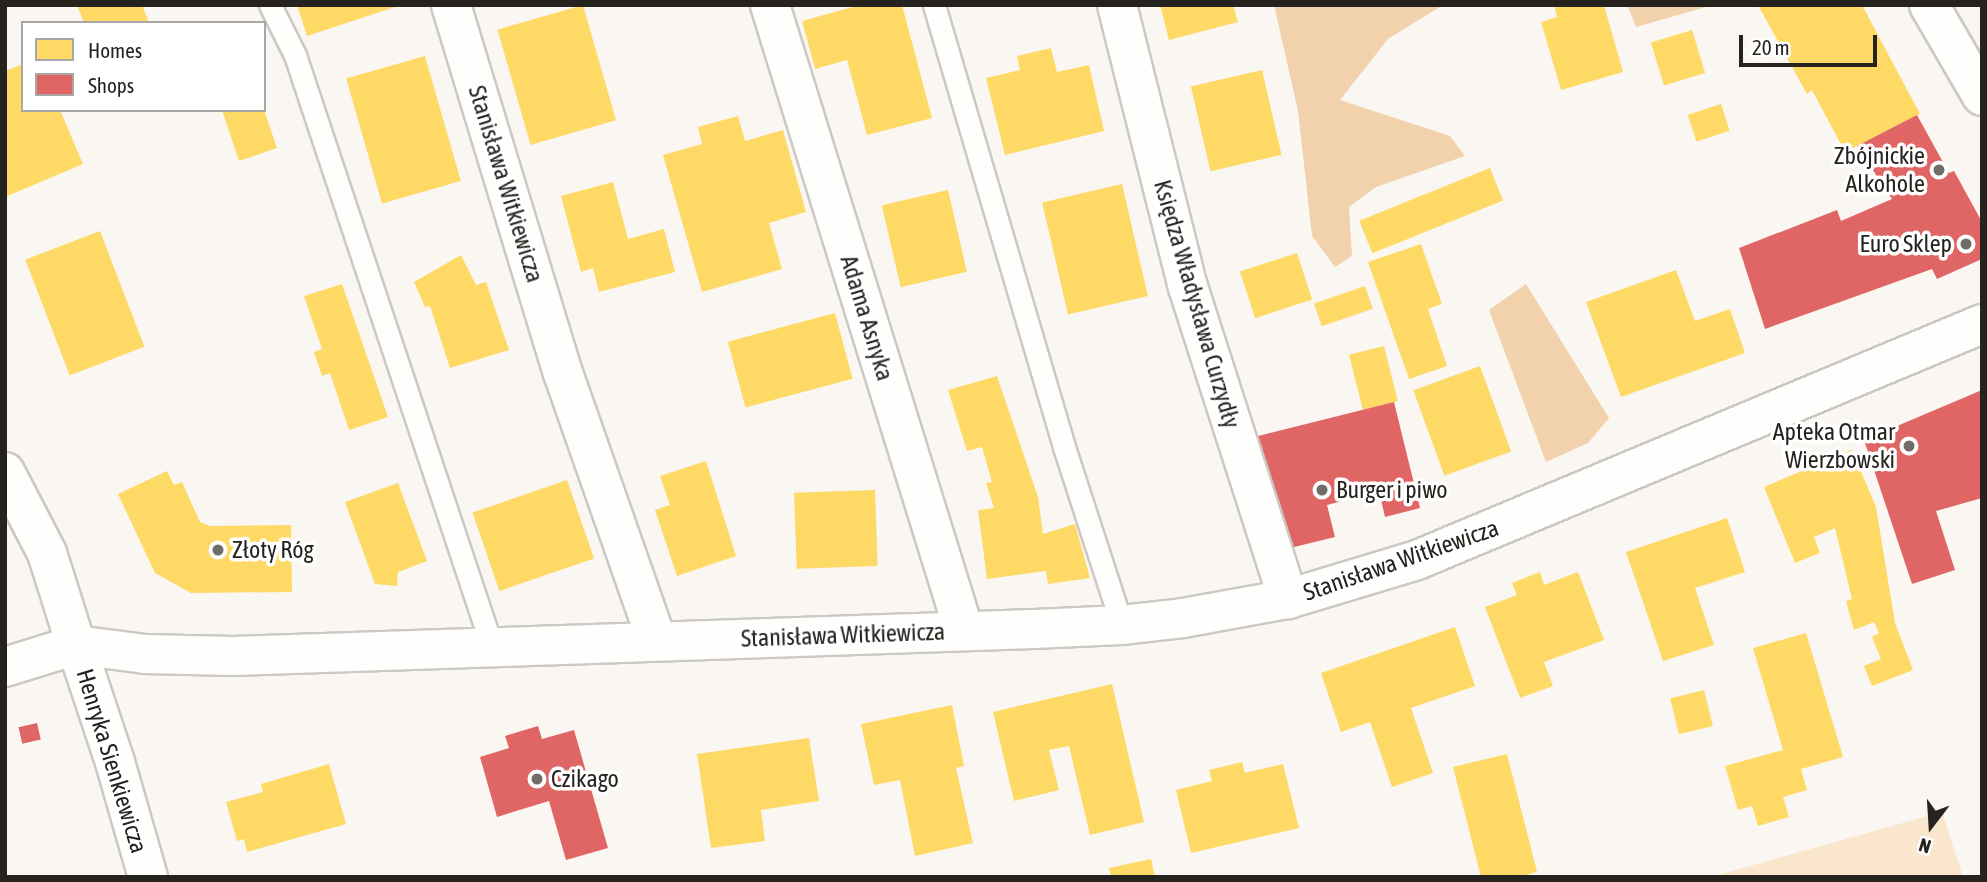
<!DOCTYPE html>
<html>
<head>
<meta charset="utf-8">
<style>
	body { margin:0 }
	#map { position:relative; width:1987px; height:882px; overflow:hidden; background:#faf7f2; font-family:"Asap Condensed",sans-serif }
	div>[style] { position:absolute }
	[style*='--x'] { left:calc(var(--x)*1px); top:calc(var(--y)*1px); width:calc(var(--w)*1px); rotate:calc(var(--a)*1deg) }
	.green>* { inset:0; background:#fae5cd }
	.forest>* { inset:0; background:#f1d2ac }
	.homes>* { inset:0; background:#ffd966; transform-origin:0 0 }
	.shops>* { inset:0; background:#e06666; transform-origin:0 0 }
	.roads { filter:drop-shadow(2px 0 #ccc8c3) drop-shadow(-2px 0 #ccc8c3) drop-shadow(0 2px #ccc8c3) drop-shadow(0 -2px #ccc8c3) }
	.service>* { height:21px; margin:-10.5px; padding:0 10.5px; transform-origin:10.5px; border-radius:10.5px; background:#fefefd }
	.minor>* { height:38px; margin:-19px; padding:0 19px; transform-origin:19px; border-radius:19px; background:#fefefd }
	.tertiary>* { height:38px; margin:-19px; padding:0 19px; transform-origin:19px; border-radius:19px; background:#fefefd }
	.dots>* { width:19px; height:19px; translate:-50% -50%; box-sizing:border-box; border:4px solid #fff; border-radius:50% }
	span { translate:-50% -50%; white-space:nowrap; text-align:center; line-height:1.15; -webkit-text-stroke:7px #fff; paint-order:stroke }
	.poi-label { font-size:24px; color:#26221e }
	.right { translate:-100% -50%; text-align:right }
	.left { translate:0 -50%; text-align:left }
	.street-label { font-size:24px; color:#26221e }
	.frame { position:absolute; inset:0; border:7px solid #26221e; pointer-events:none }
	.legend { position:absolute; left:21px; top:21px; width:245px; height:91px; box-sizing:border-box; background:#fff; border:2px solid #a8a7a5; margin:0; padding:9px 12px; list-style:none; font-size:21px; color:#26221e }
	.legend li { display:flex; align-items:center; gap:14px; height:35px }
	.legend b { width:35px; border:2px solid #a8a7a5 }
	.north { position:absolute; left:1896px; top:791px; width:70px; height:70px; -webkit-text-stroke:5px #fff; paint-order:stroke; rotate:197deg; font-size:19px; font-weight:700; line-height:28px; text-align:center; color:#26221e }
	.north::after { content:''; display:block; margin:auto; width:24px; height:32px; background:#26221e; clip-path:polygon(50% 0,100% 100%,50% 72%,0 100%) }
	.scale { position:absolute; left:1739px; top:35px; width:138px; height:32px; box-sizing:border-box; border:4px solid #26221e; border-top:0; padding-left:9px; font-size:21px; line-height:24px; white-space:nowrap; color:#26221e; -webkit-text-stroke:5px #fff; paint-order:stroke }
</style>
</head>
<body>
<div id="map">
	<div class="green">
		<i style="clip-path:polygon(1942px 812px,1963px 877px,1721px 877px,1721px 874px)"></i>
	</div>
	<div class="forest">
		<i style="clip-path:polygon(1274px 5px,1443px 5px,1388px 39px,1340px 100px,1450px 136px,1465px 156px,1376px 187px,1349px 207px,1352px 256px,1335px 267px,1312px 236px,1298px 111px)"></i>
		<i style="clip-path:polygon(1627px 5px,1713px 5px,1636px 27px)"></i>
		<i style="clip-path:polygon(1526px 284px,1609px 418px,1588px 443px,1546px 462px,1489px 310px)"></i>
	</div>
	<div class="homes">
		<i style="clip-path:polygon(77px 5px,142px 5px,149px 23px,84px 23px)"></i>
		<i style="clip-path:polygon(297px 5px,398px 5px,398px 6px,307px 36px)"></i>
		<i style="left:583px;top:5px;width:120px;height:89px;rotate:74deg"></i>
		<i style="clip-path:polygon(860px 5px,902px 5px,932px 118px,867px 135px,847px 60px,815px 69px,802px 21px)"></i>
		<i style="clip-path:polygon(1160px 5px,1233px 5px,1238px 22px,1169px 40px)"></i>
		<i style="clip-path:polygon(1554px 5px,1604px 5px,1623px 72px,1561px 90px,1541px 22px,1557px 17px)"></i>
		<i style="clip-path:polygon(1762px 5px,1862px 5px,1920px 114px,1845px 152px,1812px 90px,1807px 94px,1759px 7px)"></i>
		<i style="left:1692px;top:30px;width:45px;height:43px;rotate:73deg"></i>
		<i style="clip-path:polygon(1051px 48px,1057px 72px,1089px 65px,1104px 131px,1005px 155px,986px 78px,1020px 70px,1017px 56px)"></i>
		<i style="left:425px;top:56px;width:130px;height:82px;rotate:74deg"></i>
		<i style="clip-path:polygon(23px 64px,23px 110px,60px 110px,83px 164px,5px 197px,5px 71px)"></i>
		<i style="left:1262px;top:70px;width:87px;height:73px;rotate:77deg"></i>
		<i style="left:1721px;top:104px;width:28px;height:35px;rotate:72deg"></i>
		<i style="clip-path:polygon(222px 110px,264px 110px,277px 148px,239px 161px)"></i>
		<i style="clip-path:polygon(738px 116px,745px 141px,783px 130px,806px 212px,769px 223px,782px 269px,702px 292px,663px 155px,702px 144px,698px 127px)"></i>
		<i style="left:1490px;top:168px;width:35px;height:141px;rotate:68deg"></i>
		<i style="clip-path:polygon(613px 182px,628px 239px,664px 229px,675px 272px,599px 292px,593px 268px,581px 272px,561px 196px)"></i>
		<i style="left:1122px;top:184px;width:115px;height:82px;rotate:77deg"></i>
		<i style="left:948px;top:190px;width:84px;height:68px;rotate:77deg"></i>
		<i style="left:100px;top:231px;width:124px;height:80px;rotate:69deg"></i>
		<i style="clip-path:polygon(1421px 244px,1442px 304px,1428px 309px,1447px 366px,1409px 379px,1368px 262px)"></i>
		<i style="left:1297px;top:253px;width:49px;height:60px;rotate:72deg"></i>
		<i style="clip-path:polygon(461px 255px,476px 285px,486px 282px,509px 350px,450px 368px,430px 306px,425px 307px,414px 282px)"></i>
		<i style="clip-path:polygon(1676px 270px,1695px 321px,1730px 309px,1745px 353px,1621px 397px,1586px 302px)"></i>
		<i style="clip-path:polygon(342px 284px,388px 417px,349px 430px,330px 373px,322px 376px,314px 352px,322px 349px,304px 296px)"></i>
		<i style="left:1365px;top:286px;width:24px;height:54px;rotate:71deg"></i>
		<i style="left:835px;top:313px;width:68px;height:111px;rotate:75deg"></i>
		<i style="left:1384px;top:346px;width:57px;height:36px;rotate:76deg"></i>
		<i style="left:1480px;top:366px;width:91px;height:71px;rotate:70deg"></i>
		<i style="clip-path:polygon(997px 376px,1038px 497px,1043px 534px,1075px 524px,1090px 578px,1048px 584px,1046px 571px,987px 579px,978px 510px,994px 508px,986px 483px,992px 482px,982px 447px,967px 451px,948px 390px)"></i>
		<i style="clip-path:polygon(1852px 450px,1876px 507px,1895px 623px,1913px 670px,1872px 686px,1864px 666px,1881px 659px,1872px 637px,1879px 633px,1874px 622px,1854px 630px,1846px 601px,1852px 599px,1835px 528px,1814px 537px,1820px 553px,1795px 563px,1764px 487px)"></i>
		<i style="clip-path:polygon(706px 461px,736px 556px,677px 576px,655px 510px,670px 505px,660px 476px)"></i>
		<i style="clip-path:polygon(167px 471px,174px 485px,182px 482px,200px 522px,210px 526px,291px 525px,292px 592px,191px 593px,155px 573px,118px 494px)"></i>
		<i style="left:567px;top:480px;width:83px;height:100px;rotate:71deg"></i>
		<i style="clip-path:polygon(398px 483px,427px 561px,398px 572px,397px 586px,375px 584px,345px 502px)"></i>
		<i style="left:875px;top:490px;width:76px;height:81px;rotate:88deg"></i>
		<i style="clip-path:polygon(1727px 518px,1745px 572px,1695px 588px,1714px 645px,1663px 661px,1626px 552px)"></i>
		<i style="clip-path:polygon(1540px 572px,1544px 585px,1578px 572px,1604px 640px,1544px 662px,1553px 686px,1520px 698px,1485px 607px,1517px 595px,1512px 583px)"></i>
		<i style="clip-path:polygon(1455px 627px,1475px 686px,1411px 708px,1433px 773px,1392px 787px,1370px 722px,1341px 732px,1321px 673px)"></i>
		<i style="clip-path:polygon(1806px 633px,1843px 757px,1801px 769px,1807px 790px,1783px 797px,1789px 817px,1758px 826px,1752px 806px,1738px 810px,1725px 766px,1783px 750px,1753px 648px)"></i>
		<i style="clip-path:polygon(1112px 684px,1144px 822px,1090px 835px,1069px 746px,1049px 750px,1059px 790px,1014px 801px,993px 712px)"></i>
		<i style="left:1704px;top:690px;width:37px;height:35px;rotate:76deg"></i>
		<i style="clip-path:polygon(952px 705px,964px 766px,956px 768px,973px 843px,915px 856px,900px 780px,874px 785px,861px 724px)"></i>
		<i style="clip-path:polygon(809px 738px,819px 801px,761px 810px,765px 841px,711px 848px,697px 754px)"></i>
		<i style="clip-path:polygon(1507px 754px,1537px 872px,1519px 877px,1481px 877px,1453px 767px)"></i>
		<i style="clip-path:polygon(1242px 762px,1245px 773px,1283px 764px,1299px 828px,1191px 853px,1176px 790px,1212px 781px,1209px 770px)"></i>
		<i style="clip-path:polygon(329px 764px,346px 824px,247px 852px,244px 839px,237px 841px,226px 802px,263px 792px,261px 784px)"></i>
		<i style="clip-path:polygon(1151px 859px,1155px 877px,1111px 877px,1109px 868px)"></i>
	</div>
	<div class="shops">
		<i style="clip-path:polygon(1917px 115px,1949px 173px,1954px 171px,1982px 222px,1982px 259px,1937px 279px,1932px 269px,1765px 329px,1739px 248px,1837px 210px,1841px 221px,1892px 199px,1857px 146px)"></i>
		<i style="clip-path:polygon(1982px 390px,1982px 498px,1936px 511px,1955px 570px,1912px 584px,1864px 440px)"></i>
		<i style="clip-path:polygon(1394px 402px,1420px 508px,1385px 517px,1379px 491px,1327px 505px,1335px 537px,1286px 549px,1258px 436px)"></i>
		<i style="left:37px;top:723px;width:17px;height:19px;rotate:77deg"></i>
		<i style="clip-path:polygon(538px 726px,542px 739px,574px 730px,608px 848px,566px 860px,549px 801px,497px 817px,480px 757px,509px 748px,505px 736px)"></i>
	</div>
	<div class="roads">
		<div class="service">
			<i style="--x:270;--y:5;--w:56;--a:63.4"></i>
			<i style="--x:295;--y:55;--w:624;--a:71.59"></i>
			<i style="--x:934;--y:5;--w:461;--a:73.6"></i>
			<i style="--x:1064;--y:447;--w:187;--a:72"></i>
		</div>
		<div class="minor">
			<i style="--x:451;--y:5;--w:385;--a:73.1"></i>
			<i style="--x:563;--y:373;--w:284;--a:70.7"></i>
			<i style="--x:770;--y:5;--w:655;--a:72.78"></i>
			<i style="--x:1117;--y:5;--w:291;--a:75.9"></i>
			<i style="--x:1188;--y:287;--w:328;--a:72.2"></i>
			<i style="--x:148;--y:877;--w:120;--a:-106"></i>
			<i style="--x:115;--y:762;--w:123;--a:-108.4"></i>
			<i style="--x:76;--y:645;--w:70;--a:7.4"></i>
			<i style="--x:145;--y:654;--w:88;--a:1.3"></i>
			<i style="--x:233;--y:656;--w:801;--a:-1.93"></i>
			<i style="--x:1034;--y:629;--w:88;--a:-2.6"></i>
			<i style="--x:1122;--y:625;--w:61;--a:-6.5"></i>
			<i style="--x:1183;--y:618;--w:107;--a:-10.3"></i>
			<i style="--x:1288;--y:599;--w:135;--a:-16.8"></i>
			<i style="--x:1417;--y:560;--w:612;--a:-22.67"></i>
		</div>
		<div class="tertiary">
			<i style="--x:1929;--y:5;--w:105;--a:59.8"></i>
			<i style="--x:5;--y:472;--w:91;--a:62.6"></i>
			<i style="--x:47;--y:553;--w:96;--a:72.5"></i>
			<i style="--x:76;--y:645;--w:74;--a:162.8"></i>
		</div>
	</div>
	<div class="dots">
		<i style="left:1939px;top:170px;background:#706d68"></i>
		<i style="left:1966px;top:244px;background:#706d68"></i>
		<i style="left:1909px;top:446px;background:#706d68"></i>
		<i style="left:1322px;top:490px;background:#706d68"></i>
		<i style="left:218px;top:550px;background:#706d68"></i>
		<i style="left:537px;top:779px;background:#706d68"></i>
	</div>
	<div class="poi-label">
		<span class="right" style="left:1925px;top:170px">Zbójnickie<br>Alkohole</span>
		<span class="right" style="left:1952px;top:244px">Euro Sklep</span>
		<span class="right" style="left:1895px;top:446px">Apteka Otmar<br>Wierzbowski</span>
		<span class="left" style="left:1336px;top:490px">Burger i piwo</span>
		<span class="left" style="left:232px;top:550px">Złoty Róg</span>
		<span class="left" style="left:551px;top:779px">Czikago</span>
	</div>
	<div class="street-label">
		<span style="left:506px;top:184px;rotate:73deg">Stanisława Witkiewicza</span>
		<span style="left:1197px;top:304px;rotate:74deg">Księdza Władysława Curzydły</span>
		<span style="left:867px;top:318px;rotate:73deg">Adama Asnyka</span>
		<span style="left:1401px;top:560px;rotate:-19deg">Stanisława Witkiewicza</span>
		<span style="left:843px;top:635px;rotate:-2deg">Stanisława Witkiewicza</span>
		<span style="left:112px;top:761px;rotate:73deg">Henryka Sienkiewicza</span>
	</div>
	<div class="frame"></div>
	<ul class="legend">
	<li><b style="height:19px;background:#ffd966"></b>Homes</li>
	<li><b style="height:19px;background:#e06666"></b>Shops</li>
	</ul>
	<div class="north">N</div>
	<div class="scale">20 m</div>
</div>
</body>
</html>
